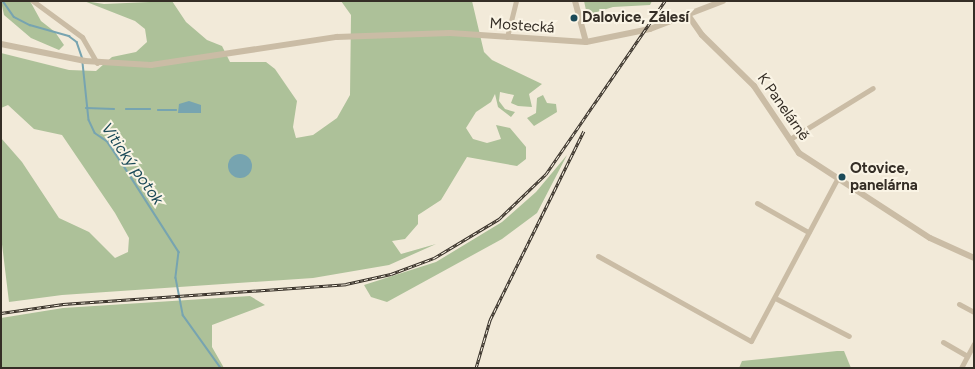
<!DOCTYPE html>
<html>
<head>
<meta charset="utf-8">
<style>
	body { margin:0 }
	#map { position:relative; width:975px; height:369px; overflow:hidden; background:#f2ead9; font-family:Figtree,sans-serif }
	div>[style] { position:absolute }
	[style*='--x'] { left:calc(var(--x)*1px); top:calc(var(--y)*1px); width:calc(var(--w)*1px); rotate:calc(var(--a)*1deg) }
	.green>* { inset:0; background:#adc199 }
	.water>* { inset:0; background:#77a4b0 }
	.round { border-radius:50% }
	.stream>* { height:1.5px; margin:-0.75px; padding:0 0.75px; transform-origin:0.75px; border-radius:0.75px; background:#77a4b0 }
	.minor>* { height:5px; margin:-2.5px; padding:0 2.5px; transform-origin:2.5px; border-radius:2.5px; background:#cabca5 }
	.tertiary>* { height:6px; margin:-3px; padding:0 3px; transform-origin:3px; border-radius:3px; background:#cabca5 }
	.rail>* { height:3px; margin-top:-1.5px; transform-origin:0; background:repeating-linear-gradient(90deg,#faf4e5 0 4.5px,#352e26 0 9px); box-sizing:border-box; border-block:1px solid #352e26 }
	.dots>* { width:11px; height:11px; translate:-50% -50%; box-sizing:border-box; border:2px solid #faf4e5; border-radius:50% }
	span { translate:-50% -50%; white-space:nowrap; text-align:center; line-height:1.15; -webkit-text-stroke:4px #faf4e5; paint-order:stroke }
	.poi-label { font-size:15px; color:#352e26; font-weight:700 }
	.left { translate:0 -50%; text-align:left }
	.street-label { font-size:15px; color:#352e26 }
	.water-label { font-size:16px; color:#1b4a58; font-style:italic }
	.frame { position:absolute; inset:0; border:2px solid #352e26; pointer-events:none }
</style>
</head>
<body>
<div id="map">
	<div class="green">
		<i style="clip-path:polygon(1px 1px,30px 1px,41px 21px,55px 32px,64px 45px,59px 50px,31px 38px,4px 15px)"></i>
		<i style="clip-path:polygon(84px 1px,104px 4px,172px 1px,186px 22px,207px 40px,222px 46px,230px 62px,266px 62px,275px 69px,297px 101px,293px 127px,296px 138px,313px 135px,337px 118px,350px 95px,351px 15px,341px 1px,472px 1px,484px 52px,492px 60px,542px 84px,529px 94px,532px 107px,518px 106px,511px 103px,514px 95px,500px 92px,499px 101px,505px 109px,515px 112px,511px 117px,498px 107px,495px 94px,491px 102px,476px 112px,466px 128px,473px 139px,487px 143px,501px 139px,496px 125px,510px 128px,526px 147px,526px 159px,517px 166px,467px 157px,441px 200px,418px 215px,418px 224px,405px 239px,392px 241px,401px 254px,436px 244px,389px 265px,313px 278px,62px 295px,9px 302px,1px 236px,1px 138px,22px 162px,59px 218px,89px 232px,115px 258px,128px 252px,129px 238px,115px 213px,62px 135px,34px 129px,8px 105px,1px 108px,1px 53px,69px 70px,96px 71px,112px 57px,136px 52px,147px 42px,145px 29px,135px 21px)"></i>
		<i style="clip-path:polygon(584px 1px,652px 1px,650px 5px,613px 7px,587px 15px)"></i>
		<i style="clip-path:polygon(543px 95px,547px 103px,556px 104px,557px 112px,534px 126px,527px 118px,536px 113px,537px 98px)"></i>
		<i style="clip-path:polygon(567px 155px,537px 213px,502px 239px,387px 302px,371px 297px,364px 285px,436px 262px,502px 222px,536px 192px)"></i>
		<i style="clip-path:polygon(250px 296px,265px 305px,212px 325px,212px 347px,224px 368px,1px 368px,1px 318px,63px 308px)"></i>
		<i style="clip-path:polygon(837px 351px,844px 351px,851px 368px,739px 368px,742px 361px)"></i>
	</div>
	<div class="water">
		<i style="clip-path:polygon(189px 101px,201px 105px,201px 113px,178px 113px,179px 104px)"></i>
		<i class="round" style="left:228px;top:154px;width:24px;height:24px"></i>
	</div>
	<div class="stream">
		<i style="--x:3;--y:1;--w:19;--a:55"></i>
		<i style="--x:14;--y:17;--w:18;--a:27"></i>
		<i style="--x:30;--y:25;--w:41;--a:15.8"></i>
		<i style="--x:69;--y:36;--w:10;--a:37"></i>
		<i style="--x:77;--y:42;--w:18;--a:71"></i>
		<i style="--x:83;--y:63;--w:57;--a:84"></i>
		<i style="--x:89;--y:120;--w:14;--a:65"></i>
		<i style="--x:95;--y:133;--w:14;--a:34"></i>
		<i style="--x:107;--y:141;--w:27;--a:56"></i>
		<i style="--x:122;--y:163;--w:106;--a:57.4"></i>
		<i style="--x:179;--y:252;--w:26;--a:97"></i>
		<i style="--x:176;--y:278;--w:38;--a:79"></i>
		<i style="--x:183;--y:315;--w:65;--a:54.4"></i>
		<i style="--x:86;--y:108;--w:28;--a:2"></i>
		<i style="--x:126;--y:109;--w:24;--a:0"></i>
		<i style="--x:158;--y:110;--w:18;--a:0"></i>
	</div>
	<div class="minor">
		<i style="--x:33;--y:1;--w:61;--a:36.3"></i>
		<i style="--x:82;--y:37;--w:30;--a:60"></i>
		<i style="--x:507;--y:37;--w:37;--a:-76"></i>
		<i style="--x:790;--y:139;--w:97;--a:-31.6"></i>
		<i style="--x:757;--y:203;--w:59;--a:29.6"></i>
		<i style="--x:598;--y:256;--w:175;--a:29.1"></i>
		<i style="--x:751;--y:341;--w:183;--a:-62"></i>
		<i style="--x:775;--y:298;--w:83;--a:27.2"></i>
		<i style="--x:959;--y:304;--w:17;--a:28"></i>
		<i style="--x:943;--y:342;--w:28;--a:30"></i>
		<i style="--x:961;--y:368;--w:27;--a:-62"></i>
	</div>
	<div class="tertiary">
		<i style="--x:575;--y:1;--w:42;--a:75"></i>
		<i style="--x:688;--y:15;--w:24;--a:55"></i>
		<i style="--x:702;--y:35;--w:73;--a:44.4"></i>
		<i style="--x:754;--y:86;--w:81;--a:56.1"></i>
		<i style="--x:799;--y:153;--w:156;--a:33"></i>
		<i style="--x:930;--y:238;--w:48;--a:24.4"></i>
		<i style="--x:1;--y:44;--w:86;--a:11.4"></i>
		<i style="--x:85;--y:61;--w:66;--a:3.5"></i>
		<i style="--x:151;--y:65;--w:188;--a:-8.6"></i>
		<i style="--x:337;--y:37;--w:113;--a:-2"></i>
		<i style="--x:450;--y:33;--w:136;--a:3.8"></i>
		<i style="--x:586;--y:42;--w:65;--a:-11.5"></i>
		<i style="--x:650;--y:29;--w:78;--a:-21"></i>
	</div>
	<div class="rail">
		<i style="--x:1;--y:313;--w:63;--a:-8.3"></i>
		<i style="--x:63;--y:304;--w:284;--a:-4"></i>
		<i style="--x:346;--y:284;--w:46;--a:-12.5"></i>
		<i style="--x:391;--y:274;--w:46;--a:-20.4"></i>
		<i style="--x:434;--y:258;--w:76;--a:-31"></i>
		<i style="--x:499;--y:219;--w:65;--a:-43.8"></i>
		<i style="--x:546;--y:174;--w:210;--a:-55.5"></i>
		<i style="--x:476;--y:368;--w:50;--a:-73.7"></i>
		<i style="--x:490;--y:320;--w:211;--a:-63.6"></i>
	</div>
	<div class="dots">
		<i style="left:574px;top:18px;background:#1b4a58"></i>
		<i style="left:842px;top:177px;background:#1b4a58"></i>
	</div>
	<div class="poi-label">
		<span class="left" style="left:582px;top:18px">Dalovice, Zálesí</span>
		<span class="left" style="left:850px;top:177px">Otovice,<br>panelárna</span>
	</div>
	<div class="street-label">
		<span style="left:522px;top:26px;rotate:4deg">Mostecká</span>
		<span style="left:783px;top:107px;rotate:55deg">K Panelárně</span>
	</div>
	<div class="water-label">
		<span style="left:132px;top:164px;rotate:55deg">Vitický potok</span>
	</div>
	<div class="frame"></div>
</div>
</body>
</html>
